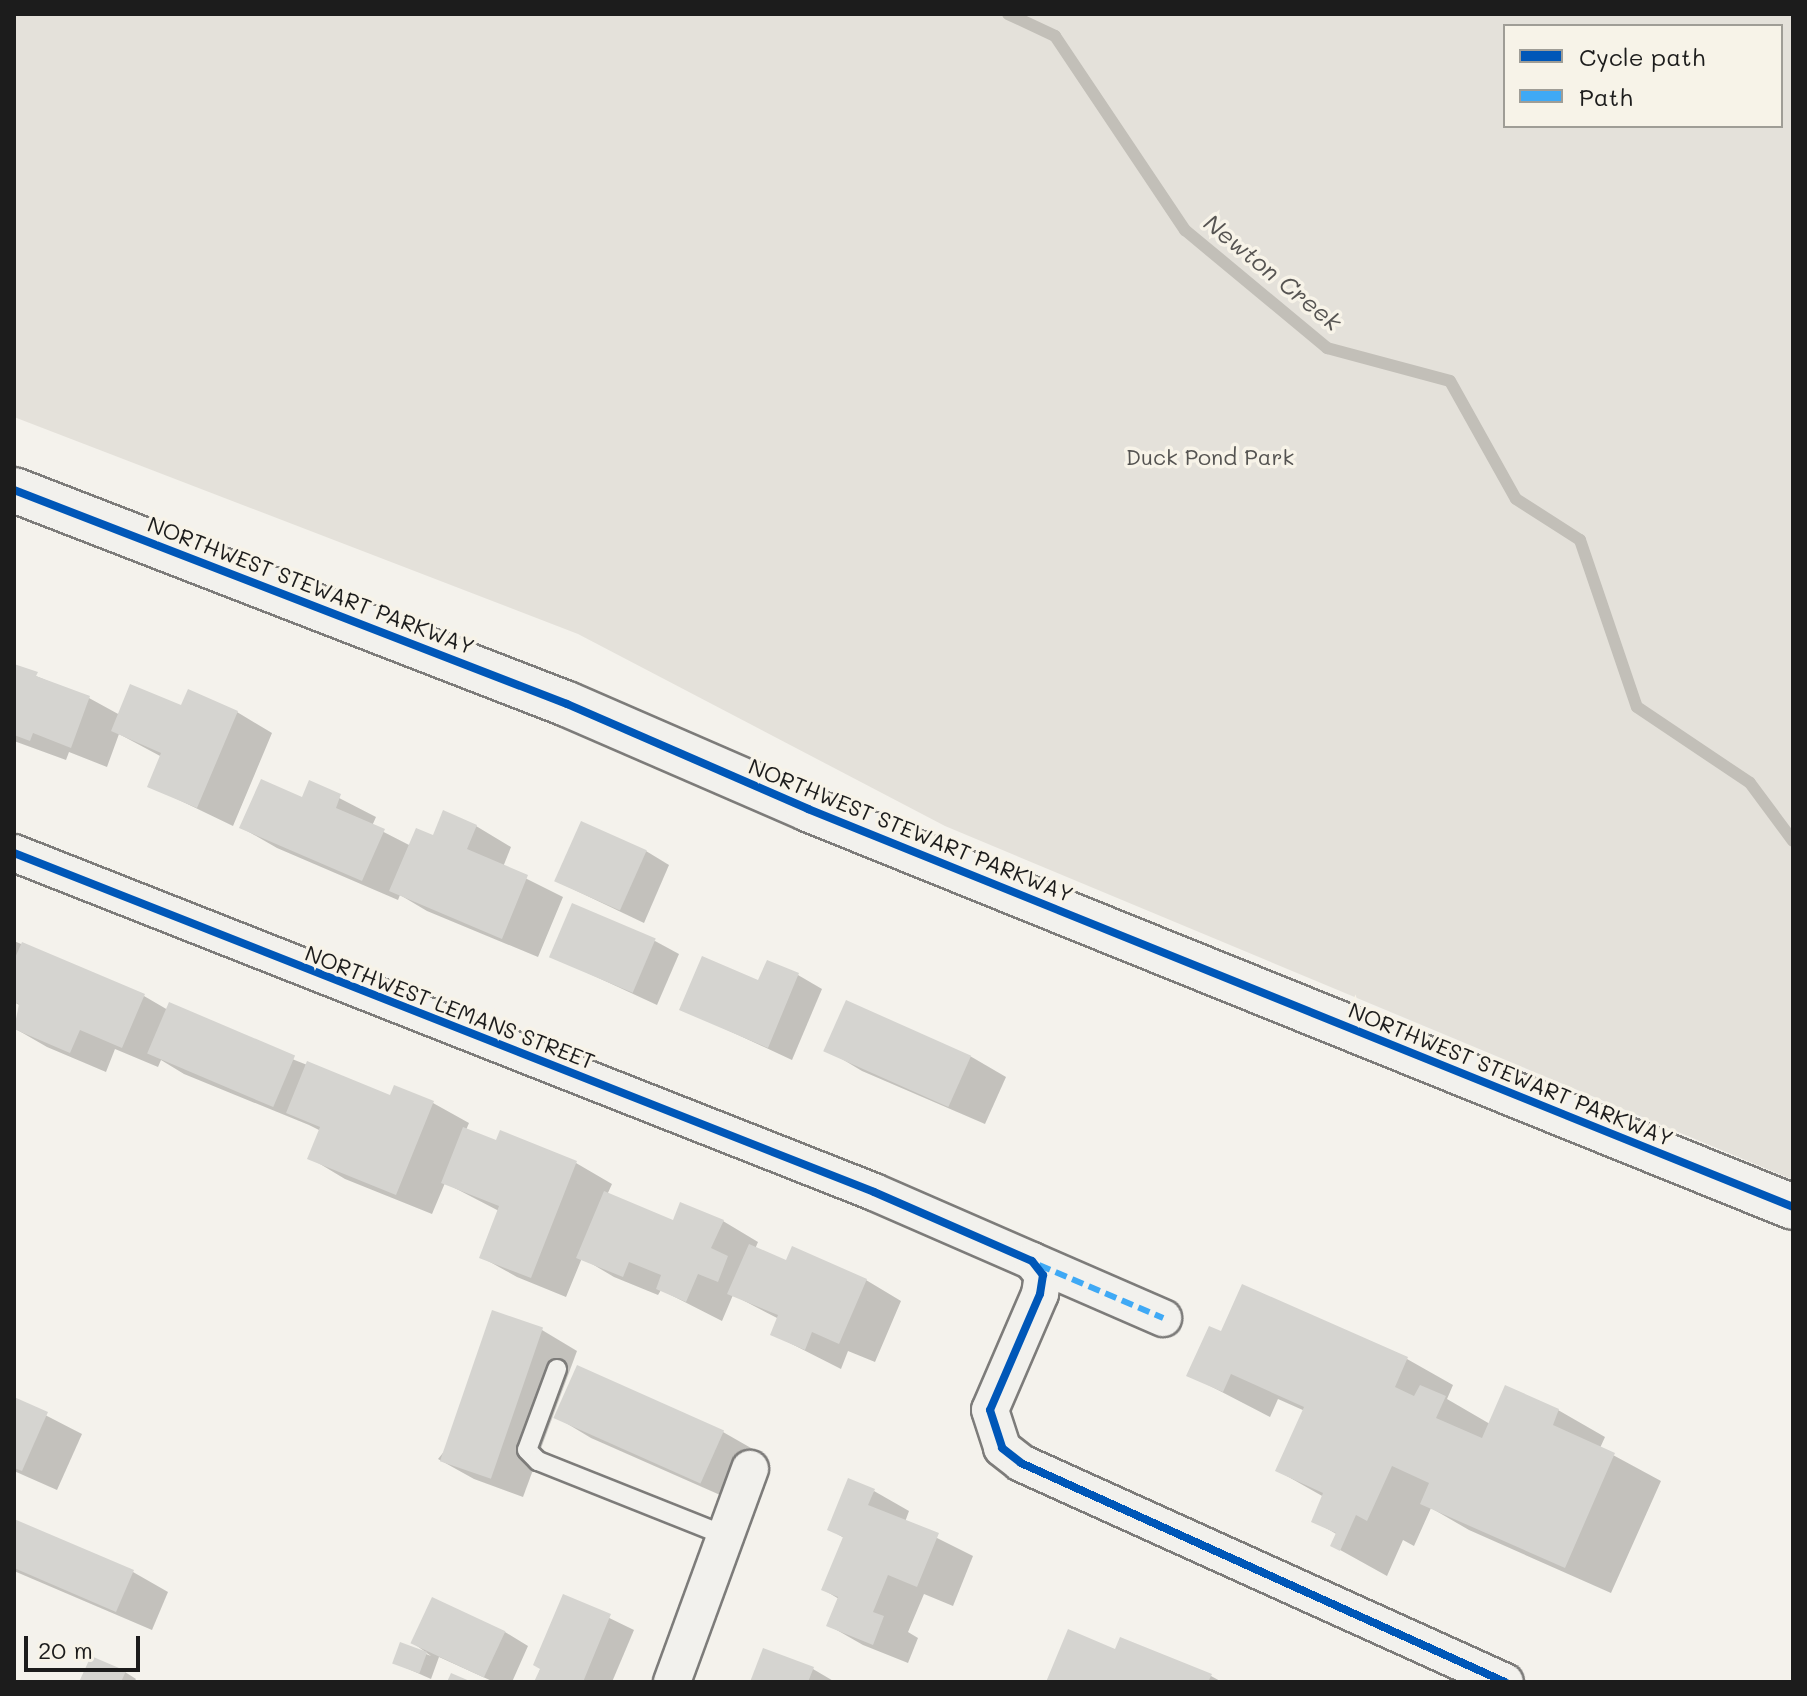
<!DOCTYPE html>
<html>
<head>
<meta charset="utf-8">
<style>
	body { margin:0 }
	#map { position:relative; width:1807px; height:1696px; overflow:hidden; background:#f4f2ec; font-family:Mali,sans-serif }
	div>[style] { position:absolute }
	[style*='--x'] { left:calc(var(--x)*1px); top:calc(var(--y)*1px); width:calc(var(--w)*1px); rotate:calc(var(--a)*1deg) }
	.green>* { inset:0; background:#e4e1da }
	.shadow>* { inset:0; background:#0003 }
	.stream>* { height:12px; margin:-6px; padding:0 6px; transform-origin:6px; border-radius:6px; background:#c2bfb8 }
	.building>* { inset:0; background:#d5d4d0; transform-origin:0 0 }
	.roads { filter:drop-shadow(2px 0 #7d7c7a) drop-shadow(-2px 0 #7d7c7a) drop-shadow(0 2px #7d7c7a) drop-shadow(0 -2px #7d7c7a) }
	.lane>* { height:18px; margin:-9px; padding:0 9px; transform-origin:9px; border-radius:9px; background:#f2f1ed }
	.street>* { height:36px; margin:-18px; padding:0 18px; transform-origin:18px; border-radius:18px; background:#f2f1ed }
	.secondary>* { height:44px; margin:-22px; padding:0 22px; transform-origin:22px; border-radius:22px; background:#f2f1ed }
	.quiet>* { height:6px; margin-top:-3px; transform-origin:0; background:repeating-linear-gradient(90deg,#3fa9f5 0 12px,transparent 0 18px) }
	.cycleway>* { height:8px; margin:-4px; padding:0 4px; transform-origin:4px; border-radius:4px; background:#0057b8 }
	span { translate:-50% -50%; white-space:nowrap; text-align:center; line-height:1.15; -webkit-text-stroke:7px #f7f3e8; paint-order:stroke }
	.park-label { font-size:22px; color:#545351 }
	.street-label { font-size:22px; color:#1c1c1c }
	.water-label { font-size:24px; color:#565452; font-style:italic }
	.frame { position:absolute; inset:0; border:16px solid #1c1c1c; pointer-events:none }
	.legend { position:absolute; left:1503px; top:24px; width:280px; height:104px; box-sizing:border-box; background:#f7f3e8; border:2px solid #9f9d96; margin:0; padding:10px 14px; list-style:none; font-size:24px; color:#1c1c1c }
	.legend li { display:flex; align-items:center; gap:16px; height:40px }
	.legend b { width:40px; border:2px solid #9f9d96 }
	.scale { position:absolute; left:24px; top:1636px; width:116px; height:36px; box-sizing:border-box; border:4px solid #1c1c1c; border-top:0; padding-left:10px; font-size:24px; line-height:28px; white-space:nowrap; color:#1c1c1c; -webkit-text-stroke:6px #f7f3e8; paint-order:stroke }
</style>
</head>
<body>
<div id="map">
	<div class="green">
		<i style="clip-path:polygon(evenodd,14px 14px,1793px 14px,1793px 1180px,945px 826px,578px 634px,14px 417px,14px 14px,1505px 26px,1781px 26px,1781px 126px,1505px 126px,1505px 26px)"></i>
	</div>
	<div class="shadow">
		<i style="clip-path:polygon(14px 667px,89px 698px,120px 715px,182px 708px,237px 712px,272px 733px,233px 826px,150px 786px,162px 757px,119px 734px,107px 767px,69px 752px,66px 760px,14px 741px)"></i>
		<i style="clip-path:polygon(310px 783px,376px 817px,372px 826px,411px 846px,476px 826px,511px 847px,503px 867px,563px 897px,538px 957px,427px 911px,400px 895px,398px 900px,277px 848px,242px 828px,304px 800px)"></i>
		<i style="clip-path:polygon(646px 851px,669px 865px,644px 923px,558px 882px)"></i>
		<i style="clip-path:polygon(14px 941px,144px 996px,168px 1010px,391px 1098px,395px 1088px,433px 1103px,469px 1123px,466px 1130px,497px 1143px,501px 1133px,576px 1163px,612px 1184px,607px 1195px,674px 1223px,723px 1221px,758px 1242px,755px 1249px,787px 1263px,866px 1280px,901px 1301px,875px 1362px,848px 1351px,841px 1369px,772px 1334px,779px 1319px,733px 1295px,722px 1321px,661px 1290px,658px 1295px,614px 1277px,582px 1258px,566px 1297px,517px 1277px,481px 1257px,499px 1211px,445px 1183px,432px 1214px,345px 1179px,310px 1158px,321px 1131px,309px 1125px,184px 1074px,161px 1060px,158px 1067px,115px 1049px,106px 1072px,47px 1047px,14px 1028px,21px 1006px,14px 1002px)"></i>
		<i style="clip-path:polygon(655px 941px,679px 954px,657px 1005px,551px 956px)"></i>
		<i style="clip-path:polygon(798px 975px,822px 989px,792px 1060px,682px 1009px,759px 983px)"></i>
		<i style="clip-path:polygon(847px 1003px,970px 1056px,1006px 1077px,985px 1124px,862px 1071px,827px 1050px)"></i>
		<i style="clip-path:polygon(542px 1330px,577px 1351px,523px 1497px,474px 1479px,438px 1459px)"></i>
		<i style="clip-path:polygon(1222px 1333px,1407px 1359px,1453px 1385px,1447px 1399px,1490px 1424px,1558px 1410px,1605px 1437px,1600px 1448px,1661px 1481px,1611px 1593px,1469px 1530px,1431px 1508px,1414px 1546px,1403px 1540px,1387px 1576px,1333px 1546px,1338px 1535px,1314px 1521px,1324px 1497px,1278px 1471px,1305px 1411px,1278px 1399px,1270px 1417px,1189px 1375px)"></i>
		<i style="clip-path:polygon(14px 1399px,82px 1434px,57px 1490px,14px 1471px)"></i>
		<i style="clip-path:polygon(556px 1417px,723px 1432px,758px 1452px,736px 1502px,591px 1438px)"></i>
		<i style="clip-path:polygon(874px 1491px,909px 1511px,905px 1522px,973px 1556px,953px 1606px,924px 1594px,908px 1632px,918px 1638px,908px 1663px,863px 1645px,828px 1625px,839px 1599px,824px 1590px,844px 1538px,829px 1529px)"></i>
		<i style="clip-path:polygon(14px 1521px,133px 1572px,168px 1592px,152px 1630px,14px 1571px)"></i>
		<i style="clip-path:polygon(564px 1596px,634px 1630px,612px 1682px,536px 1682px)"></i>
		<i style="clip-path:polygon(505px 1632px,528px 1646px,512px 1682px,494px 1682px,439px 1657px,431px 1679px,395px 1663px,402px 1644px,431px 1656px,413px 1643px)"></i>
		<i style="clip-path:polygon(1116px 1651px,1211px 1676px,1222px 1682px,1049px 1682px)"></i>
		<i style="clip-path:polygon(813px 1669px,835px 1682px,752px 1682px)"></i>
		<i style="clip-path:polygon(125px 1672px,136px 1679px,134px 1682px,81px 1682px)"></i>
	</div>
	<div class="stream">
		<i style="--x:1008;--y:14;--w:52;--a:25.1"></i>
		<i style="--x:1055;--y:36;--w:234;--a:56.2"></i>
		<i style="--x:1185;--y:230;--w:185;--a:39.7"></i>
		<i style="--x:1327;--y:348;--w:127;--a:15"></i>
		<i style="--x:1450;--y:381;--w:135;--a:60.8"></i>
		<i style="--x:1516;--y:499;--w:76;--a:32.6"></i>
		<i style="--x:1580;--y:540;--w:176;--a:71.2"></i>
		<i style="--x:1637;--y:707;--w:136;--a:33.9"></i>
		<i style="--x:1750;--y:783;--w:72;--a:53.4"></i>
	</div>
	<div class="building">
		<i style="clip-path:polygon(14px 664px,38px 672px,36px 676px,90px 696px,71px 748px,33px 733px,30px 741px,14px 735px)"></i>
		<i style="clip-path:polygon(130px 684px,181px 705px,188px 689px,238px 711px,197px 808px,147px 787px,161px 753px,111px 731px)"></i>
		<i style="clip-path:polygon(261px 779px,302px 797px,309px 780px,341px 794px,336px 808px,385px 829px,362px 881px,239px 828px)"></i>
		<i style="clip-path:polygon(443px 810px,477px 825px,467px 849px,528px 875px,502px 939px,389px 891px,416px 828px,433px 835px)"></i>
		<i style="left:581px;top:821px;width:72px;height:66px;rotate:24deg"></i>
		<i style="left:572px;top:903px;width:91px;height:59px;rotate:23deg"></i>
		<i style="clip-path:polygon(22px 942px,145px 994px,122px 1048px,80px 1030px,70px 1053px,14px 1029px,19px 1004px,14px 1002px,14px 960px)"></i>
		<i style="clip-path:polygon(702px 956px,758px 980px,767px 960px,799px 973px,768px 1048px,679px 1010px)"></i>
		<i style="left:846px;top:1000px;width:137px;height:56px;rotate:24deg"></i>
		<i style="left:169px;top:1002px;width:137px;height:56px;rotate:23deg"></i>
		<i style="clip-path:polygon(307px 1061px,390px 1095px,394px 1085px,434px 1101px,396px 1195px,307px 1159px,320px 1127px,286px 1113px)"></i>
		<i style="clip-path:polygon(463px 1127px,496px 1140px,500px 1130px,577px 1161px,531px 1278px,479px 1258px,499px 1206px,441px 1183px)"></i>
		<i style="clip-path:polygon(604px 1191px,673px 1220px,680px 1202px,724px 1220px,711px 1248px,728px 1256px,718px 1282px,698px 1274px,686px 1302px,656px 1289px,661px 1275px,629px 1262px,623px 1277px,576px 1258px)"></i>
		<i style="clip-path:polygon(749px 1244px,786px 1260px,792px 1246px,867px 1279px,839px 1344px,812px 1332px,805px 1350px,770px 1335px,778px 1315px,727px 1294px)"></i>
		<i style="clip-path:polygon(1242px 1284px,1408px 1357px,1395px 1387px,1414px 1396px,1420px 1385px,1446px 1396px,1436px 1418px,1482px 1438px,1505px 1385px,1559px 1409px,1553px 1425px,1615px 1453px,1565px 1568px,1420px 1504px,1429px 1483px,1392px 1466px,1367px 1521px,1356px 1515px,1340px 1551px,1330px 1546px,1336px 1533px,1311px 1522px,1323px 1493px,1275px 1471px,1304px 1407px,1231px 1374px,1223px 1392px,1186px 1376px,1209px 1326px,1221px 1331px)"></i>
		<i style="left:492px;top:1310px;width:54px;height:160px;rotate:19deg"></i>
		<i style="left:577px;top:1365px;width:161px;height:58px;rotate:24deg"></i>
		<i style="clip-path:polygon(14px 1397px,48px 1412px,22px 1471px,14px 1468px)"></i>
		<i style="clip-path:polygon(848px 1478px,875px 1489px,868px 1505px,939px 1533px,917px 1587px,888px 1575px,873px 1612px,884px 1616px,873px 1645px,826px 1626px,838px 1597px,821px 1590px,843px 1537px,827px 1530px)"></i>
		<i style="clip-path:polygon(14px 1519px,134px 1570px,116px 1612px,14px 1568px)"></i>
		<i style="clip-path:polygon(563px 1594px,611px 1614px,583px 1682px,534px 1682px,540px 1669px,533px 1665px)"></i>
		<i style="left:432px;top:1597px;width:81px;height:51px;rotate:25deg"></i>
		<i style="clip-path:polygon(1068px 1629px,1115px 1649px,1120px 1637px,1212px 1674px,1208px 1682px,1046px 1682px)"></i>
		<i style="left:400px;top:1642px;width:29px;height:23px;rotate:20deg"></i>
		<i style="clip-path:polygon(763px 1648px,814px 1667px,808px 1682px,750px 1682px)"></i>
		<i style="clip-path:polygon(91px 1656px,126px 1671px,121px 1682px,79px 1682px)"></i>
		<i style="clip-path:polygon(451px 1673px,472px 1682px,447px 1682px)"></i>
	</div>
	<div class="roads">
		<div class="lane">
			<i style="--x:557;--y:1369;--w:86;--a:110.3"></i>
			<i style="--x:527;--y:1450;--w:16;--a:45"></i>
			<i style="--x:538;--y:1461;--w:202;--a:21.7"></i>
		</div>
		<div class="street">
			<i style="--x:14;--y:853;--w:924;--a:21.51"></i>
			<i style="--x:874;--y:1192;--w:172;--a:23.6"></i>
			<i style="--x:1032;--y:1261;--w:18;--a:52"></i>
			<i style="--x:1043;--y:1275;--w:19;--a:99"></i>
			<i style="--x:1040;--y:1294;--w:126;--a:113.3"></i>
			<i style="--x:990;--y:1410;--w:40;--a:72"></i>
			<i style="--x:1002;--y:1448;--w:24;--a:38"></i>
			<i style="--x:1021;--y:1463;--w:531;--a:24.35"></i>
			<i style="--x:1032;--y:1261;--w:143;--a:23.5"></i>
			<i style="--x:672;--y:1682;--w:227;--a:-69.9"></i>
		</div>
		<div class="secondary">
			<i style="--x:14;--y:490;--w:593;--a:21.16"></i>
			<i style="--x:567;--y:704;--w:263;--a:23.5"></i>
			<i style="--x:808;--y:809;--w:1062;--a:22"></i>
		</div>
	</div>
	<div class="quiet">
		<i style="--x:1039;--y:1265;--w:135;--a:23.1"></i>
	</div>
	<div class="cycleway">
		<i style="--x:14;--y:490;--w:593;--a:21.16"></i>
		<i style="--x:567;--y:704;--w:263;--a:23.5"></i>
		<i style="--x:808;--y:809;--w:1062;--a:22"></i>
		<i style="--x:14;--y:853;--w:924;--a:21.51"></i>
		<i style="--x:874;--y:1192;--w:172;--a:23.6"></i>
		<i style="--x:1032;--y:1261;--w:18;--a:52"></i>
		<i style="--x:1043;--y:1275;--w:19;--a:99"></i>
		<i style="--x:1040;--y:1294;--w:126;--a:113.3"></i>
		<i style="--x:990;--y:1410;--w:40;--a:72"></i>
		<i style="--x:1002;--y:1448;--w:24;--a:38"></i>
		<i style="--x:1021;--y:1463;--w:531;--a:24.35"></i>
	</div>
	<div class="park-label">
		<span style="left:1210px;top:457px">Duck Pond Park</span>
	</div>
	<div class="street-label">
		<span style="left:311px;top:585px;rotate:21deg">NORTHWEST STEWART PARKWAY</span>
		<span style="left:911px;top:830px;rotate:22deg">NORTHWEST STEWART PARKWAY</span>
		<span style="left:450px;top:1007px;rotate:21deg">NORTHWEST LEMANS STREET</span>
		<span style="left:1511px;top:1074px;rotate:22deg">NORTHWEST STEWART PARKWAY</span>
	</div>
	<div class="water-label">
		<span style="left:1273px;top:272px;rotate:39deg">Newton Creek</span>
	</div>
	<div class="frame"></div>
	<ul class="legend">
	<li><b style="height:10px;background:#0057b8"></b>Cycle path</li>
	<li><b style="height:10px;background:#3fa9f5"></b>Path</li>
	</ul>
	<div class="scale">20 m</div>
</div>
</body>
</html>
